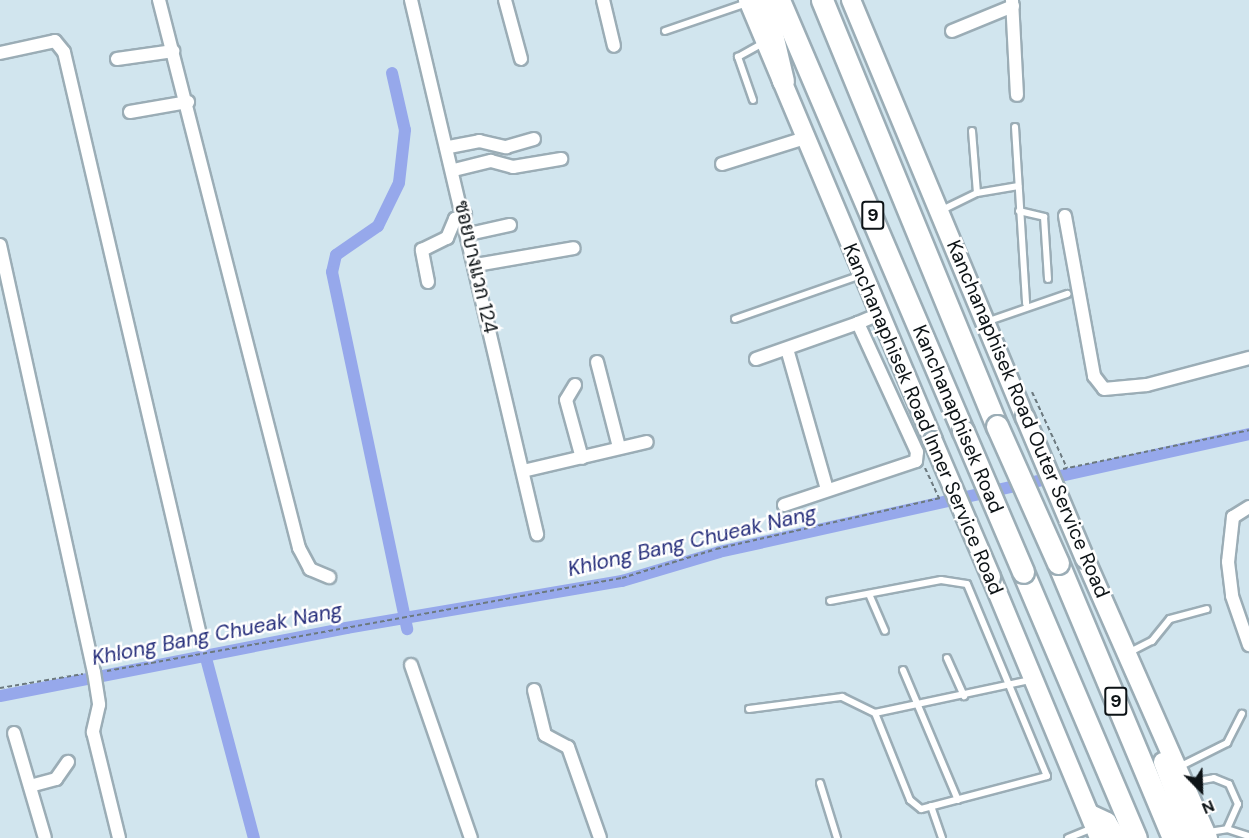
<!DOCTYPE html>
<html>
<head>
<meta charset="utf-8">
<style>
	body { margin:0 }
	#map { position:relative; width:1249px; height:838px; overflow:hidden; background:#d1e5ee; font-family:"DM Sans",Sarabun,sans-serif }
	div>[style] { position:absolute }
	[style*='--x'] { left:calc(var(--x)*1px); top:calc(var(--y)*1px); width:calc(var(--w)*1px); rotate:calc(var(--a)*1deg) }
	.canal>* { height:12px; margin:-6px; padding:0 6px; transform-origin:6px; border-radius:6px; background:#96a8eb }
	.path>* { height:2px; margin-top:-1px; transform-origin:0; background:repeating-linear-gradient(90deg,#6c797f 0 4.5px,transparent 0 7.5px) }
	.roads { filter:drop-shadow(2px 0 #9badb6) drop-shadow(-2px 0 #9badb6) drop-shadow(0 2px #9badb6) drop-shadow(0 -2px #9badb6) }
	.service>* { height:6px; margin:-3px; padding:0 3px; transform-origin:3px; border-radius:3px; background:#fff }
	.minor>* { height:12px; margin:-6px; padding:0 6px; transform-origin:6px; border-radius:6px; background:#fff }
	.secondary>* { height:18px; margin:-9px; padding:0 9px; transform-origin:9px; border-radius:9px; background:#fff }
	.trunk>* { height:21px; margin:-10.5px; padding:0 10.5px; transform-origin:10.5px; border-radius:10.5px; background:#fff }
	.bridges { filter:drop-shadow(2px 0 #9badb6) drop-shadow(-2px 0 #9badb6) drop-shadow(0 2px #9badb6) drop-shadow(0 -2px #9badb6) }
	.secondary-bridge>* { height:18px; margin:-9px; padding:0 9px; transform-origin:9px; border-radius:9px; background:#fff }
	.trunk-bridge>* { height:21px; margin:-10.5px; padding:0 10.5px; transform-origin:10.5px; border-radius:10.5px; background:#fff }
	span { translate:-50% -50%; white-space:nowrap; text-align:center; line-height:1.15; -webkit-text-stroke:5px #fff; paint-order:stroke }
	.shield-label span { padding:2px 4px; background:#fff; border:2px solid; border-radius:4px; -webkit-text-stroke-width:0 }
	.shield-label { font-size:18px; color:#0d1316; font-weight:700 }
	.street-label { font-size:20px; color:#0d1316 }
	.water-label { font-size:21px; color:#252d7a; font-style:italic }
	.north { position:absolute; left:1171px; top:760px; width:60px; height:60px; -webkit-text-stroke:4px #fff; paint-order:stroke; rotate:157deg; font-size:16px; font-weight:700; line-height:24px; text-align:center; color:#0d1316 }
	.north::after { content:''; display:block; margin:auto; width:21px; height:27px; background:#0d1316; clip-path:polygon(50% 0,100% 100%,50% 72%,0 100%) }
</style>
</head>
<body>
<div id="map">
	<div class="canal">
		<i style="--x:392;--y:73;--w:58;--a:77.2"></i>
		<i style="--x:405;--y:130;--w:53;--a:96.5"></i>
		<i style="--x:399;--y:183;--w:48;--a:116"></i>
		<i style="--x:378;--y:226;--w:51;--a:145.4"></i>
		<i style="--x:336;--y:255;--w:17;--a:103"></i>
		<i style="--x:332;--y:272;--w:365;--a:78.1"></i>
		<i style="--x:206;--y:658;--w:186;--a:75.1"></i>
		<i style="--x:0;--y:696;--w:353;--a:-11.1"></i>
		<i style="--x:346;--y:628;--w:280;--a:-9.7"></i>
		<i style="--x:622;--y:581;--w:101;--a:-16.6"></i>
		<i style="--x:719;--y:552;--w:543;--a:-12.55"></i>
	</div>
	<div class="path">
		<i style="--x:1032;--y:392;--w:84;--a:65.3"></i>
		<i style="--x:925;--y:468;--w:33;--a:65"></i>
		<i style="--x:1063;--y:469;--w:190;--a:-11.8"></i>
		<i style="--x:107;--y:671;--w:523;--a:-10.24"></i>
		<i style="--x:622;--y:578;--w:98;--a:-17.1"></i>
		<i style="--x:716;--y:549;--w:230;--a:-12.8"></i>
		<i style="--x:0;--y:688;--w:84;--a:-9.6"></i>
	</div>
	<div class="roads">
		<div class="service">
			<i style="--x:665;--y:31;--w:87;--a:-18.9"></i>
			<i style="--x:753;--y:100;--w:46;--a:-109.2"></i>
			<i style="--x:738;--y:57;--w:31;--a:-29"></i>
			<i style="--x:1015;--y:127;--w:177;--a:86.4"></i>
			<i style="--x:972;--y:131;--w:62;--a:85.4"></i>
			<i style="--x:942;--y:210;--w:39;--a:-26"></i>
			<i style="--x:977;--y:193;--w:42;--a:-9.7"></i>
			<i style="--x:1019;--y:211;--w:26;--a:13"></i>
			<i style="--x:1044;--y:217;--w:62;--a:86.3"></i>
			<i style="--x:735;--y:319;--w:133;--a:-19.2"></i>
			<i style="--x:989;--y:321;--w:83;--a:-19.1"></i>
			<i style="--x:869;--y:594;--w:40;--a:66.6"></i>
			<i style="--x:830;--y:601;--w:113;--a:-10.7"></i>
			<i style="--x:941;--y:580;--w:26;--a:9"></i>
			<i style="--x:967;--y:584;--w:208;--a:67.4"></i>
			<i style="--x:1047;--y:776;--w:130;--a:165.3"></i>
			<i style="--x:921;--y:809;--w:14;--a:-141"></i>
			<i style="--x:910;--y:800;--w:94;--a:-111.9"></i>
			<i style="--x:1130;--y:652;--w:25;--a:-27"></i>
			<i style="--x:1152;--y:641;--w:28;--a:-51"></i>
			<i style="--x:1170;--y:619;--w:38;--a:-15"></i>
			<i style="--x:947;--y:658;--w:42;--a:65.9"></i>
			<i style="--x:903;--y:670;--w:141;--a:67.1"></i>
			<i style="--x:749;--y:709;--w:94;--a:-7.4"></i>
			<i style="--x:842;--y:697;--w:37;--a:26"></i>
			<i style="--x:875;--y:713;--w:158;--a:-12"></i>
			<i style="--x:1179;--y:767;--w:54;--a:-26.6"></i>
			<i style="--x:1227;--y:743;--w:33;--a:-63"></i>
			<i style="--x:820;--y:783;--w:58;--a:72.8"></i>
			<i style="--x:1186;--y:783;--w:28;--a:-10"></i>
			<i style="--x:1214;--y:778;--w:16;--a:22"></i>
			<i style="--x:1229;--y:784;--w:22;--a:66"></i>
			<i style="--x:1238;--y:804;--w:27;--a:114"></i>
			<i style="--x:931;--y:806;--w:34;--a:71"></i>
			<i style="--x:1209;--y:832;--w:18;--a:-9"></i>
			<i style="--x:1227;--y:829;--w:23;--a:18"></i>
			<i style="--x:1068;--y:838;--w:27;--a:-22"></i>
		</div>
		<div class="minor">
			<i style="--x:159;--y:0;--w:566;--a:75.67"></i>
			<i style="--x:299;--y:548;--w:24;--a:62"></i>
			<i style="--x:310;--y:569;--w:21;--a:23"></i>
			<i style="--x:411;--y:0;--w:549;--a:76.72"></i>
			<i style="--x:505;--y:0;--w:61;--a:74.8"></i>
			<i style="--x:603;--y:0;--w:47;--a:76.6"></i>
			<i style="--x:1012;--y:0;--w:95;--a:87"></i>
			<i style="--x:952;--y:31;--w:66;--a:-22.3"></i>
			<i style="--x:0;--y:53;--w:56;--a:-12.3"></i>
			<i style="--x:55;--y:41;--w:14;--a:51"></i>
			<i style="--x:64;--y:52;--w:599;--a:76.87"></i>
			<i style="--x:117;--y:59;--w:57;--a:-8.1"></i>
			<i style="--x:130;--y:112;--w:59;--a:-9.8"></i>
			<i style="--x:449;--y:147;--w:31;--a:-11"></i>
			<i style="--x:479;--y:141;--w:28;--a:13"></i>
			<i style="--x:506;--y:147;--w:29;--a:-16"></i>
			<i style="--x:722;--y:164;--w:87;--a:-17.4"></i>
			<i style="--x:454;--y:170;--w:38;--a:-14"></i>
			<i style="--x:491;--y:161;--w:23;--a:15"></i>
			<i style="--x:513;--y:167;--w:49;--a:-9.5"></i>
			<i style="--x:1065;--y:216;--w:163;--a:79.7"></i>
			<i style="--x:1094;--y:376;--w:16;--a:52"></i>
			<i style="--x:1104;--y:389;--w:43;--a:-5.3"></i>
			<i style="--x:1147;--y:385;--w:106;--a:-14.8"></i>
			<i style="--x:469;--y:234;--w:42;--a:-12.4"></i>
			<i style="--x:0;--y:245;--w:437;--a:77.6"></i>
			<i style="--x:94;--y:672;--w:33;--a:81"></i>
			<i style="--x:99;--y:705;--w:28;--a:103"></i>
			<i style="--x:93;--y:732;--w:109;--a:76.2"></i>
			<i style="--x:476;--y:265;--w:99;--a:-9.8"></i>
			<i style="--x:428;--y:282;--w:33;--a:-101"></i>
			<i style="--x:422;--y:250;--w:28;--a:-26"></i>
			<i style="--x:447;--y:238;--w:21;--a:-67"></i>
			<i style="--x:455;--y:219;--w:11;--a:-22"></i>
			<i style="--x:787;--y:349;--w:146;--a:74.1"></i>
			<i style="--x:756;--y:359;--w:108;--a:-19.4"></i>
			<i style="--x:597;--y:362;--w:88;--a:75.5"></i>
			<i style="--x:575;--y:385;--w:17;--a:121"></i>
			<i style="--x:566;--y:400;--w:60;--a:74.6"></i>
			<i style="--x:523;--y:471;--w:127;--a:-13.2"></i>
			<i style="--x:784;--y:505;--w:139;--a:-18.4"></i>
			<i style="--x:916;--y:461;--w:9;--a:-84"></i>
			<i style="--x:917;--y:452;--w:142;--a:-114.6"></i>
			<i style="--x:858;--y:323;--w:23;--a:-23"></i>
			<i style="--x:1249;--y:507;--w:19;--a:148"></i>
			<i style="--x:1233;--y:517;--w:45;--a:96.3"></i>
			<i style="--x:1228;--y:562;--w:34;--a:83"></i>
			<i style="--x:1232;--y:596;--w:52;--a:70.9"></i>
			<i style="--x:411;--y:665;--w:183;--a:70.9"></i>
			<i style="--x:534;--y:690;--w:46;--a:76.3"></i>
			<i style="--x:545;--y:735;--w:26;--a:28"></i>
			<i style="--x:568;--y:747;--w:96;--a:70.6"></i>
			<i style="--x:14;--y:733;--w:109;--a:73.6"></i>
			<i style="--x:30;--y:786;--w:27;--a:-15"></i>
			<i style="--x:56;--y:779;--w:21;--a:-55"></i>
		</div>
		<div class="secondary">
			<i style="--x:748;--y:0;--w:478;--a:67.2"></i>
			<i style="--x:851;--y:0;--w:452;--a:67.4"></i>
			<i style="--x:1085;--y:559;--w:305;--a:66.2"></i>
			<i style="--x:991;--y:577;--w:282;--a:67.5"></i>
			<i style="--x:1163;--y:762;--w:81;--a:69.1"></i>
			<i style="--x:1090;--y:814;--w:19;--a:25"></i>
			<i style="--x:1107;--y:822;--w:19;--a:58"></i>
		</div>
		<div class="trunk">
			<i style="--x:764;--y:0;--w:83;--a:76.8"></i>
			<i style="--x:779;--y:0;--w:469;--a:66.9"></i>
			<i style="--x:822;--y:0;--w:461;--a:67.7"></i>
			<i style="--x:1058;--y:563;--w:298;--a:67.3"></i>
			<i style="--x:1023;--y:572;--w:289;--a:67"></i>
		</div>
	</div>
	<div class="bridges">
		<div class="secondary-bridge">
			<i style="--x:1025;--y:417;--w:154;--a:67.1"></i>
			<i style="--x:933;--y:441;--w:148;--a:66.9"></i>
		</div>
		<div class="trunk-bridge">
			<i style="--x:997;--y:426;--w:150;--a:66"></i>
			<i style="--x:963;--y:431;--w:153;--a:66.9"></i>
		</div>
	</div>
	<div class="shield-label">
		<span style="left:873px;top:215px">9</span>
		<span style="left:1116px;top:701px">9</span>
	</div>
	<div class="street-label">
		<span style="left:476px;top:267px;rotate:77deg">ซอยบางแวก 124</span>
		<span style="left:923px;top:419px;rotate:67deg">Kanchanaphisek Road Inner Service Road</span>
		<span style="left:958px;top:419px;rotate:67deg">Kanchanaphisek Road</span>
		<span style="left:1028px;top:419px;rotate:67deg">Kanchanaphisek Road Outer Service Road</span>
	</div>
	<div class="water-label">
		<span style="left:692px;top:541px;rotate:-13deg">Khlong Bang Chueak Nang</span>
		<span style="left:217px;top:634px;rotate:-11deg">Khlong Bang Chueak Nang</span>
	</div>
	<div class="north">N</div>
</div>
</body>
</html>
